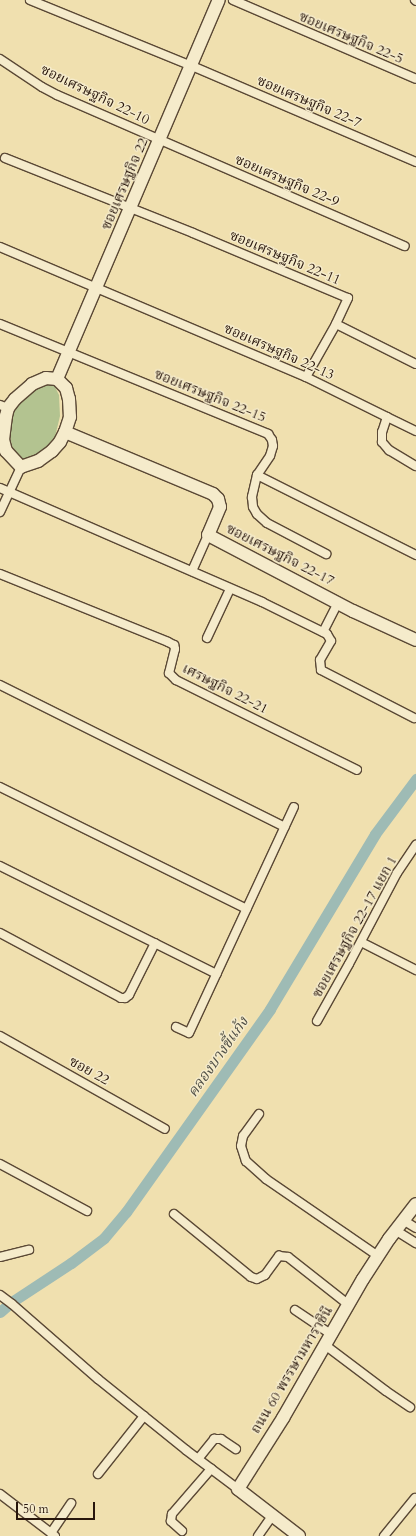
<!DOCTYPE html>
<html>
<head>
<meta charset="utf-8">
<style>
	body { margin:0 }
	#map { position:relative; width:416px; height:1536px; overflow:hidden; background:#f0e0af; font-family:Cardo,"Noto Serif Thai",serif }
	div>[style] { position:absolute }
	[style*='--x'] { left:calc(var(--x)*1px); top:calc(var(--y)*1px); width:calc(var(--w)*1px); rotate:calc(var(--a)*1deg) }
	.green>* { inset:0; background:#b3c390 }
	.canal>* { height:11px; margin:-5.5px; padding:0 5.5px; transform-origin:5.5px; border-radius:5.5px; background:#9ebbb5 }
	.roads { filter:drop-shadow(1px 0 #5a4835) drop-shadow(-1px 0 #5a4835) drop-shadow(0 1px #5a4835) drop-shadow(0 -1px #5a4835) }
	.street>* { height:8px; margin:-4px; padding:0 4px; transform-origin:4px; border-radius:4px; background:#f5ebcb }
	.secondary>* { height:12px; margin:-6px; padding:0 6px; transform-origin:6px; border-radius:6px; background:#f5ebcb }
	span { translate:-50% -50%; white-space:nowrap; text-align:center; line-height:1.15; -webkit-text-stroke:3px #f5ebcb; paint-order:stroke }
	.street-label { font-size:14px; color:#28160c }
	.water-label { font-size:15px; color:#515047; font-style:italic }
	.scale { position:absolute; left:16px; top:1502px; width:79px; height:18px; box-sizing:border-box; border:2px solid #28160c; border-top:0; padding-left:5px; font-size:12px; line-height:14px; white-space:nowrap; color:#28160c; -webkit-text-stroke:3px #f5ebcb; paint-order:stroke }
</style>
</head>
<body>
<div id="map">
	<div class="green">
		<i style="clip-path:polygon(53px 383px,59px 395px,60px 416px,55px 437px,41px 453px,29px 458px,21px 459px,12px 446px,8px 428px,11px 412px,24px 396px,36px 387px)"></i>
	</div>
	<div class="canal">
		<i style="--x:0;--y:1312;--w:13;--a:-42"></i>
		<i style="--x:10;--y:1303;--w:73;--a:-33.3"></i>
		<i style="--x:71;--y:1263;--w:41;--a:-37.1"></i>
		<i style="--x:104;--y:1238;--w:34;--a:-50"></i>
		<i style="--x:126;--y:1212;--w:249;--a:-54.6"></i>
		<i style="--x:270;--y:1009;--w:204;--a:-59"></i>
		<i style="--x:375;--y:834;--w:69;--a:-53.3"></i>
	</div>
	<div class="roads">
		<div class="street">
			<i style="--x:30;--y:0;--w:175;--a:22.2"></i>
			<i style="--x:192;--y:66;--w:244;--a:23.2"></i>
			<i style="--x:233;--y:0;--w:199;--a:23.3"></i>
			<i style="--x:415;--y:0;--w:1;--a:45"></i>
			<i style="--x:0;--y:59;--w:50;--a:33.7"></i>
			<i style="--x:42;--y:87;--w:17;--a:28"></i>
			<i style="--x:57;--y:95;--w:379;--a:23.5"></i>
			<i style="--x:5;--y:158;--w:202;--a:21.7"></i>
			<i style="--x:193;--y:233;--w:168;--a:22.8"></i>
			<i style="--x:348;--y:298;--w:29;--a:115"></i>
			<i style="--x:336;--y:324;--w:61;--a:119.5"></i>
			<i style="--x:0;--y:247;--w:332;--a:23"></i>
			<i style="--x:306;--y:377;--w:90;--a:26.3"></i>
			<i style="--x:387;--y:417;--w:16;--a:108"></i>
			<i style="--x:382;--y:432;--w:10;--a:90"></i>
			<i style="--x:382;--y:442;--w:11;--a:49"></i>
			<i style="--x:389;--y:450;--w:31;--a:31"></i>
			<i style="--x:0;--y:324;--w:290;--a:22.3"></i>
			<i style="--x:268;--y:434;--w:7;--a:56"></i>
			<i style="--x:272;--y:440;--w:6;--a:81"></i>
			<i style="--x:273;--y:446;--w:10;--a:107"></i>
			<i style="--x:270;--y:456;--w:23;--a:124"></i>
			<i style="--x:257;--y:475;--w:178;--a:26.7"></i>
			<i style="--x:336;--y:324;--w:89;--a:26.6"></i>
			<i style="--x:0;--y:405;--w:9;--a:21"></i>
			<i style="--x:387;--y:417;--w:32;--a:26"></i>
			<i style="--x:257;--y:475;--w:23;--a:103"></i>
			<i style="--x:252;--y:497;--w:10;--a:84"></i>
			<i style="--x:253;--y:507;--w:8;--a:60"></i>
			<i style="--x:257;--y:514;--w:13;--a:42"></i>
			<i style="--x:267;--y:523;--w:67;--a:27.7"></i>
			<i style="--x:0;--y:488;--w:286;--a:23.5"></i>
			<i style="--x:262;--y:602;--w:72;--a:26.2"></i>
			<i style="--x:327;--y:634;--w:8;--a:60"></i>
			<i style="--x:331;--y:641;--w:22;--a:120"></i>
			<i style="--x:320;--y:660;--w:10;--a:84"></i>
			<i style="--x:321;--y:670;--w:105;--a:27.3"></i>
			<i style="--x:0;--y:512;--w:50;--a:-65"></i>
			<i style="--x:192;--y:571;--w:39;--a:-66"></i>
			<i style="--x:0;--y:574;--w:181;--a:22"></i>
			<i style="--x:168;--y:642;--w:7;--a:27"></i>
			<i style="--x:174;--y:645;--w:4;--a:76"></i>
			<i style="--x:175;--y:649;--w:25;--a:104"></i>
			<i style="--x:169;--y:673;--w:10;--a:45"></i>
			<i style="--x:176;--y:680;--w:202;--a:26.4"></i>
			<i style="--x:323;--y:632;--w:34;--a:-63"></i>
			<i style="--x:207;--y:638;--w:54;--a:-64.9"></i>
			<i style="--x:0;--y:685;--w:318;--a:26.5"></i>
			<i style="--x:0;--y:787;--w:275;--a:26.3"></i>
			<i style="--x:0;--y:866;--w:242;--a:26.5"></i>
			<i style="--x:0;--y:933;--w:137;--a:28.2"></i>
			<i style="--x:121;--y:998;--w:4;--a:0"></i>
			<i style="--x:125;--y:998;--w:5;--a:-37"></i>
			<i style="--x:129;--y:995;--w:58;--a:-63.4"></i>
			<i style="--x:361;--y:942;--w:62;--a:27"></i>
			<i style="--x:317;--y:1021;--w:65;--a:-60.7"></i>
			<i style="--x:349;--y:964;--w:103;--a:-62.2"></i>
			<i style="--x:397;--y:873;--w:34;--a:-56"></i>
			<i style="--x:176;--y:1027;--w:14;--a:25"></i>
			<i style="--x:189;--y:1033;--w:249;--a:-65.1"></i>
			<i style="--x:0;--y:1036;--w:189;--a:29.4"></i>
			<i style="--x:259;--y:1114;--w:27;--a:126"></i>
			<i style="--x:243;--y:1136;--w:10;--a:101"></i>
			<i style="--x:241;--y:1146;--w:16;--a:72"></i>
			<i style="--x:246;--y:1161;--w:27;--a:42"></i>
			<i style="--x:266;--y:1179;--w:136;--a:34.5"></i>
			<i style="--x:0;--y:1164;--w:99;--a:28.4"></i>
			<i style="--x:174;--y:1214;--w:99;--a:39.3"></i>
			<i style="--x:251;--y:1277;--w:6;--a:18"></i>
			<i style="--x:257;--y:1279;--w:9;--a:-27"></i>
			<i style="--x:265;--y:1275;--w:24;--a:-54"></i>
			<i style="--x:279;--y:1256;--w:9;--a:6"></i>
			<i style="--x:288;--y:1257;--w:78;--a:38.2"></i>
			<i style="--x:403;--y:1220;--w:15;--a:32"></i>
			<i style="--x:395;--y:1230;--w:25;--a:32"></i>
			<i style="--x:0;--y:1257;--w:30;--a:-14"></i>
			<i style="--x:0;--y:1295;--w:15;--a:37"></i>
			<i style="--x:12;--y:1304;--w:114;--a:41.1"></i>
			<i style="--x:98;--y:1379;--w:113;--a:38.9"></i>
			<i style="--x:186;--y:1450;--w:65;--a:36.9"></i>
			<i style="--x:295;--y:1310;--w:45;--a:34"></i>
			<i style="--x:325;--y:1345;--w:76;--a:37"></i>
			<i style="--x:386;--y:1391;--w:29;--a:34"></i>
			<i style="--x:198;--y:1459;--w:26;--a:-51"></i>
			<i style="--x:214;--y:1439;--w:7;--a:0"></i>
			<i style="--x:221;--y:1439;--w:18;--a:34"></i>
			<i style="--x:98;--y:1474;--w:74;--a:-51.6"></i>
			<i style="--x:0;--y:1494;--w:69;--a:37.4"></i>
			<i style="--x:182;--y:1531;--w:15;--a:-138"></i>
			<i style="--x:171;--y:1521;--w:7;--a:-82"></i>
			<i style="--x:172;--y:1514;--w:60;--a:-49.1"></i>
			<i style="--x:51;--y:1533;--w:36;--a:-56"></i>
			<i style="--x:258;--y:1536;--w:24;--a:-55"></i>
			<i style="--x:384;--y:1536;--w:49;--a:-50.8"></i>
		</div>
		<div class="secondary">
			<i style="--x:46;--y:378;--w:11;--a:5"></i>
			<i style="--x:57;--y:379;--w:13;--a:45"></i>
			<i style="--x:66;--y:388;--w:11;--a:75"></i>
			<i style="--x:69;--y:399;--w:18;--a:87"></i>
			<i style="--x:70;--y:417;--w:16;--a:108"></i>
			<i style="--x:65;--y:432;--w:11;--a:117"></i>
			<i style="--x:60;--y:442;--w:12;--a:132"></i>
			<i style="--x:52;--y:451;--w:17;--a:144"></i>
			<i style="--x:38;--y:461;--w:18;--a:161"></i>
			<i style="--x:21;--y:467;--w:22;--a:-133"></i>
			<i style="--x:6;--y:451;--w:11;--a:-105"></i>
			<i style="--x:3;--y:440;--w:24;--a:-83"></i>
			<i style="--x:6;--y:416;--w:8;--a:-76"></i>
			<i style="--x:8;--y:408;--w:11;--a:-52"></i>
			<i style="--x:15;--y:399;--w:23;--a:-41"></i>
			<i style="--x:32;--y:384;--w:15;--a:-23"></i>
			<i style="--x:57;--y:379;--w:412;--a:-66.9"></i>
			<i style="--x:65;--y:432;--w:160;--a:22.7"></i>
			<i style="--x:213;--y:494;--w:7;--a:45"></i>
			<i style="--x:218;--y:499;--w:8;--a:76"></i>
			<i style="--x:220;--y:507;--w:30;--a:113"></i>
			<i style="--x:208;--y:535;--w:164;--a:27.7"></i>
			<i style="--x:353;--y:611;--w:69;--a:24.7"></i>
			<i style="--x:299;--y:1536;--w:77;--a:-142.4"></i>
			<i style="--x:238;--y:1489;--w:84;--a:-57.6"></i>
			<i style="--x:283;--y:1418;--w:160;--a:-60.1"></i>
			<i style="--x:363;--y:1279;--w:48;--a:-57"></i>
			<i style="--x:389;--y:1239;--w:44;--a:-52.4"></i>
		</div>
	</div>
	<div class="street-label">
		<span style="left:351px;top:38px;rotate:23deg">ซอยเศรษฐกิจ 22-5</span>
		<span style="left:95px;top:95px;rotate:26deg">ซอยเศรษฐกิจ 22-10</span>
		<span style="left:309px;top:102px;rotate:23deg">ซอยเศรษฐกิจ 22-7</span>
		<span style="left:287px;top:181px;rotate:23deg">ซอยเศรษฐกิจ 22-9</span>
		<span style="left:125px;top:184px;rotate:-67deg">ซอยเศรษฐกิจ 22</span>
		<span style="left:285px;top:258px;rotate:23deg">ซอยเศรษฐกิจ 22-11</span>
		<span style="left:279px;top:352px;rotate:24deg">ซอยเศรษฐกิจ 22-13</span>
		<span style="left:210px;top:396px;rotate:22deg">ซอยเศรษฐกิจ 22-15</span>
		<span style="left:280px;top:555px;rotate:27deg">ซอยเศรษฐกิจ 22-17</span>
		<span style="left:225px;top:689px;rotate:27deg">เศรษฐกิจ 22-21</span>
		<span style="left:355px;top:927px;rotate:-61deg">ซอยเศรษฐกิจ 22-17 แยก 1</span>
		<span style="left:89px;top:1071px;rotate:29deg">ซอย 22</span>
		<span style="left:292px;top:1370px;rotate:-59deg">ถนน 60 พรรษามหาราชินี</span>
	</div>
	<div class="water-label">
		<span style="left:218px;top:1057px;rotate:-55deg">คลองบางขี้แก้ง</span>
	</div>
	<div class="scale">50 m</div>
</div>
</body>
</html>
